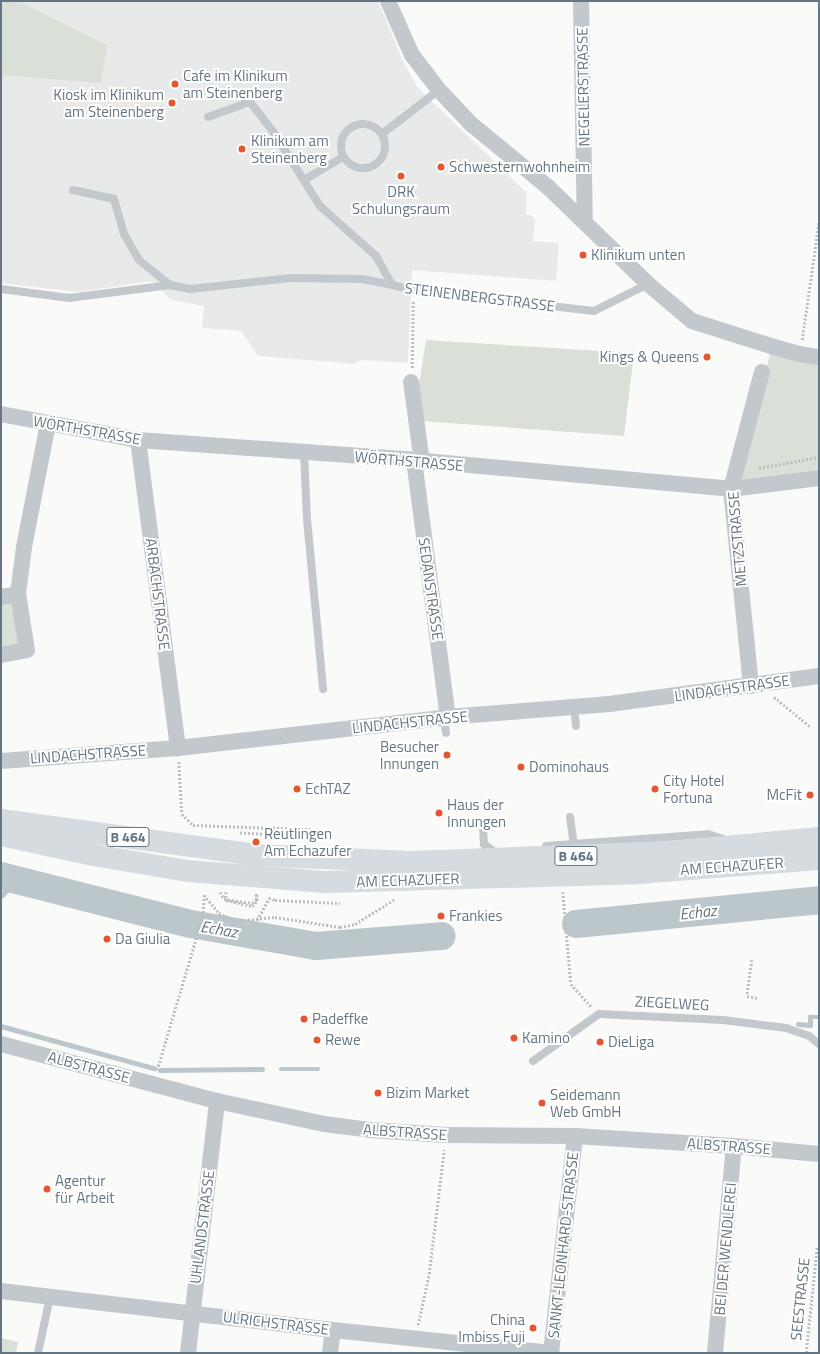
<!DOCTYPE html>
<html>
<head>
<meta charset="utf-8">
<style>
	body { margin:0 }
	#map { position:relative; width:820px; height:1354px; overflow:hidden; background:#fafaf8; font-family:"Titillium Web",sans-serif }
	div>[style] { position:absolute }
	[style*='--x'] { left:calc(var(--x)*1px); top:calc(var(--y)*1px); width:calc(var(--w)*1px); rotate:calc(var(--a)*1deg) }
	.built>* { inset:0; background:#e8e9e9 }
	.green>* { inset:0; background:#dadfd7 }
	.stream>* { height:4.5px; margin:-2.25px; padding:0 2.25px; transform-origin:2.25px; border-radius:2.25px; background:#bbc7cb }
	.river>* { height:28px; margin:-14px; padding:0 14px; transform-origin:14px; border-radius:14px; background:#bbc7cb }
	.path>* { height:2.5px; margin-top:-1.25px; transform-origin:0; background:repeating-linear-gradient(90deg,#bbbfc2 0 2px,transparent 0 4px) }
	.lane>* { height:8px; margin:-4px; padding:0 4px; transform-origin:4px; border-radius:4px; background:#c3c8cc }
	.lane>.ring { margin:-4px; padding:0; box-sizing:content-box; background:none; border:8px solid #c3c8cc; border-radius:50% }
	.street>* { height:16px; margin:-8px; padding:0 8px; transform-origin:8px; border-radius:8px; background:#c3c8cc }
	.primary>* { height:22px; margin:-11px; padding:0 11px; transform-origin:11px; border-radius:11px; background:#d6dbdf }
	.dots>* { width:11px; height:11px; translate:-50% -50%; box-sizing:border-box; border:2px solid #fff; border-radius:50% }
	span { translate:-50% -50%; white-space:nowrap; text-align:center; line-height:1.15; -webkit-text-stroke:4px #fff; paint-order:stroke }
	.shield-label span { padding:1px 3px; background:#fff; border:1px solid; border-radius:3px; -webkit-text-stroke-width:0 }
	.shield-label { font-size:14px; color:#657683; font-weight:700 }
	.poi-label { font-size:15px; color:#657683 }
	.left { translate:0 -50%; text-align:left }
	.right { translate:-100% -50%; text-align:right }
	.street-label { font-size:15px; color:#657683 }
	.water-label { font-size:16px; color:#60757c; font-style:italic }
	.frame { position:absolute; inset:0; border:2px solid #657683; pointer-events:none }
</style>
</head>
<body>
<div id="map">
	<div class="built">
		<i style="clip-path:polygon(1px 1px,378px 1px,402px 59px,417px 87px,527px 193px,526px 214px,532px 216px,535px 220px,533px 241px,559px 243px,556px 281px,412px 270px,408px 363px,361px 360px,355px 364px,258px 356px,241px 331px,202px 328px,204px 306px,171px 300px,152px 281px,78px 292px,1px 283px)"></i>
	</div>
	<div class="green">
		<i style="clip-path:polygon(1px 1px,18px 1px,107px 45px,101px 83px,1px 75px)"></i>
		<i style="clip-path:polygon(426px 340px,634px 353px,624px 436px,422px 421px,419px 385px)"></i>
		<i style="clip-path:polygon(770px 354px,819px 362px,819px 470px,738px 480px)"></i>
		<i style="clip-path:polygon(15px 601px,21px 645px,1px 649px,1px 603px)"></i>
		<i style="clip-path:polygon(1px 1338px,18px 1342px,16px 1353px,1px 1353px)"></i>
	</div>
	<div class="stream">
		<i style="--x:1;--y:896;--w:23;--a:-43"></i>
		<i style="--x:798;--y:1024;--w:12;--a:5"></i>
		<i style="--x:810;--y:1025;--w:8;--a:-90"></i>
		<i style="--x:810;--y:1017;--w:9;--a:0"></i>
		<i style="--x:1;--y:1026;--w:159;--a:15.4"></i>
		<i style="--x:281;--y:1069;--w:37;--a:0"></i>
		<i style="--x:160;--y:1070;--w:102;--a:-0.6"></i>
	</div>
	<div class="river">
		<i style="--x:1;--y:876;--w:196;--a:14.2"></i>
		<i style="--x:191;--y:924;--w:127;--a:10"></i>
		<i style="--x:316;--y:946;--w:126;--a:-4.5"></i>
		<i style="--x:576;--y:924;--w:244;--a:-5.6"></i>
	</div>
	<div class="path">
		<i style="--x:802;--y:340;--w:121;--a:-81.9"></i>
		<i style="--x:412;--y:368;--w:67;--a:-89.1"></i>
		<i style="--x:759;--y:468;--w:61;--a:-10.4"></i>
		<i style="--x:774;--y:697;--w:48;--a:39"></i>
		<i style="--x:179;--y:762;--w:52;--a:86.7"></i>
		<i style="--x:182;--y:814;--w:16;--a:45"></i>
		<i style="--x:193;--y:825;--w:117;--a:2"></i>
		<i style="--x:310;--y:829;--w:9;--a:63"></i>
		<i style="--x:314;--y:837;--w:75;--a:-176.9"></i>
		<i style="--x:220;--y:892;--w:8;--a:60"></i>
		<i style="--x:224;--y:899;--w:28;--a:8"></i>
		<i style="--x:252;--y:903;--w:5;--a:-37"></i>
		<i style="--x:256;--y:900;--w:7;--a:-90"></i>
		<i style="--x:226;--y:892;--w:8;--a:90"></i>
		<i style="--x:226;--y:900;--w:27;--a:13"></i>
		<i style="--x:252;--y:906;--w:7;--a:-45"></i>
		<i style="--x:257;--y:901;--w:6;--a:-99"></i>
		<i style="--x:563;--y:892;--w:92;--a:85"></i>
		<i style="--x:571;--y:984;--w:31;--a:48"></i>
		<i style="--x:204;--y:895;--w:23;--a:50"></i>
		<i style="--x:219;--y:913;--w:19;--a:25"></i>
		<i style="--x:236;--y:921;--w:39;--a:-6"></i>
		<i style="--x:275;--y:917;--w:66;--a:8.7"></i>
		<i style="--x:340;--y:927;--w:15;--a:-11"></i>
		<i style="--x:355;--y:924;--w:47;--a:-32"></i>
		<i style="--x:257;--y:920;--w:25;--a:-61"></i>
		<i style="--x:269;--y:898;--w:6;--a:18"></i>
		<i style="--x:275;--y:900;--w:65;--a:2.6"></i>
		<i style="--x:752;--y:960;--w:36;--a:98"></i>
		<i style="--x:747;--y:996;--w:10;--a:11"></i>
		<i style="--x:157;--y:1070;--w:144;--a:-73.5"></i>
		<i style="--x:198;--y:932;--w:20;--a:-75"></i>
		<i style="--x:203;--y:913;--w:18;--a:-87"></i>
		<i style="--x:418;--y:1325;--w:52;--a:-77.8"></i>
		<i style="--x:429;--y:1274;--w:125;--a:-83.1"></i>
		<i style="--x:806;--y:1353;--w:107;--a:-84.1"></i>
	</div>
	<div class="lane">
		<i style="--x:208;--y:117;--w:45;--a:-19.7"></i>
		<i style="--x:250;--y:102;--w:39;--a:52"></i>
		<i style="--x:274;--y:133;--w:86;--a:57.8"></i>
		<i style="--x:320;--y:206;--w:75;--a:41.8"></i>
		<i style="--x:376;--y:256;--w:33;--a:61"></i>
		<i style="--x:392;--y:285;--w:22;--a:13"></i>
		<i style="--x:413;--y:290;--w:182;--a:6.6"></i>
		<i style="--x:594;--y:311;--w:60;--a:-26.6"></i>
		<i class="ring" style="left:341px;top:124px;width:36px;height:36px"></i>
		<i style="--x:382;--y:134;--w:72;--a:-37.7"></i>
		<i style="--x:304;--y:180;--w:45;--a:-30.5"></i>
		<i style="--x:73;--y:190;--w:42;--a:12.4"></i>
		<i style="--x:114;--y:199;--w:36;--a:74"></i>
		<i style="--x:124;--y:234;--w:30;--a:60"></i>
		<i style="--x:139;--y:260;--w:40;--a:39"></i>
		<i style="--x:170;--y:285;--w:20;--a:11"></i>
		<i style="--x:190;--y:289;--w:102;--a:-6.2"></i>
		<i style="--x:291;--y:278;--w:71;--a:0.8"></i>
		<i style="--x:362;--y:279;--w:31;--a:11"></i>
		<i style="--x:1;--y:289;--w:69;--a:7.5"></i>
		<i style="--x:69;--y:298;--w:102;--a:-7.3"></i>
		<i style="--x:304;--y:453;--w:66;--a:87.4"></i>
		<i style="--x:307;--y:519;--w:171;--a:84.6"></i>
		<i style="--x:574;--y:707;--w:19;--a:84"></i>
		<i style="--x:444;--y:717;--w:16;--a:83"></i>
		<i style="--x:570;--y:817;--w:27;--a:82"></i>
		<i style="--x:483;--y:826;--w:18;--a:87"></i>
		<i style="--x:484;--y:844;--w:11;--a:38"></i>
		<i style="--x:546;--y:846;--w:162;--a:-4.2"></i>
		<i style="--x:708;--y:834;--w:18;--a:19"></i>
		<i style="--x:533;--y:1061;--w:81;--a:-35.5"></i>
		<i style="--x:599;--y:1014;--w:124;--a:2.8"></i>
		<i style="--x:723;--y:1020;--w:64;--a:7.2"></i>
		<i style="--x:786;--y:1028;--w:24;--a:19"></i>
		<i style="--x:809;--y:1036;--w:13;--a:39"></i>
		<i style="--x:38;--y:1353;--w:57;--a:-77.9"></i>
	</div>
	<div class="street">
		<i style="--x:388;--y:1;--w:59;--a:66"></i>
		<i style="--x:412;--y:55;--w:44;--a:52.4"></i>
		<i style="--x:439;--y:90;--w:47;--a:46.7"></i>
		<i style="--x:471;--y:124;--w:99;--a:39.3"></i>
		<i style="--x:548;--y:187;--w:139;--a:44.1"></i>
		<i style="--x:648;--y:284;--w:57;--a:40.1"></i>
		<i style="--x:692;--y:321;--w:83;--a:17.6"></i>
		<i style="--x:771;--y:346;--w:29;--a:16"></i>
		<i style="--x:799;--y:354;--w:20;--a:9"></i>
		<i style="--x:581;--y:1;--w:220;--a:89"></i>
		<i style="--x:411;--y:382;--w:81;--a:82.2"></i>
		<i style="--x:1;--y:414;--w:139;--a:10.7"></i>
		<i style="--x:138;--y:440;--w:277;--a:4.1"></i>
		<i style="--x:414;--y:460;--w:318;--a:5.2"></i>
		<i style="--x:731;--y:489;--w:89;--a:-7.1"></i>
		<i style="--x:138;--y:440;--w:311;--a:82.6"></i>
		<i style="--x:414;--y:460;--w:259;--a:82.5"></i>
		<i style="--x:1;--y:597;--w:17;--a:-10"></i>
		<i style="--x:1;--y:655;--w:26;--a:-11"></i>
		<i style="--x:27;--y:650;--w:57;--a:-99.1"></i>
		<i style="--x:18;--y:594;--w:47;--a:-82.7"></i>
		<i style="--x:24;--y:547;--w:125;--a:-79"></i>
		<i style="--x:751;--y:686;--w:198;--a:-95.8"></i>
		<i style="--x:731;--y:489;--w:121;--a:-75.2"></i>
		<i style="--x:1;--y:761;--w:177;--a:-4.2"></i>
		<i style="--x:178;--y:748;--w:272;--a:-6.5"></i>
		<i style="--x:448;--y:717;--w:162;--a:-4.6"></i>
		<i style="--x:609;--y:704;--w:212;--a:-7.6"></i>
		<i style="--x:1;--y:1044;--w:223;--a:14.8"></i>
		<i style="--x:217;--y:1101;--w:109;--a:12.1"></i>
		<i style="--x:324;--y:1124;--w:46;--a:7.4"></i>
		<i style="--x:370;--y:1130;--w:76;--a:3.8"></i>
		<i style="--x:446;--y:1135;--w:129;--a:0.4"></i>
		<i style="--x:575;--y:1136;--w:159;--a:3.6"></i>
		<i style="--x:734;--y:1146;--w:85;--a:5.4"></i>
		<i style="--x:1;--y:1291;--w:334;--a:6.7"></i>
		<i style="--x:333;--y:1330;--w:220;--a:6"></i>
		<i style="--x:188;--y:1353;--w:254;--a:-83.4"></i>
		<i style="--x:330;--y:1353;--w:23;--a:-83"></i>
		<i style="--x:551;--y:1353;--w:218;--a:-83.7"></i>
		<i style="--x:715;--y:1353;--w:208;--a:-84.8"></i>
	</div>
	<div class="primary">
		<i style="--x:1;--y:820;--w:256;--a:7.8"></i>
		<i style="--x:255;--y:855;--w:156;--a:2.6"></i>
		<i style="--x:411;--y:862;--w:260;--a:-2.2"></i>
		<i style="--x:671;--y:852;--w:149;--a:-5.4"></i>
		<i style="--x:1;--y:835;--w:94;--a:12.3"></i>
		<i style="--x:93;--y:855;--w:96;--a:9.6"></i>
		<i style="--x:188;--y:871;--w:137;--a:4.6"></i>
		<i style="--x:325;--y:882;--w:313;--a:-1.6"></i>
		<i style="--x:638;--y:873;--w:182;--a:-4.4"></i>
	</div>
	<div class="dots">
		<i style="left:175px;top:84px;background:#e4572e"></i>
		<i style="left:172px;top:103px;background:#e4572e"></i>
		<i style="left:242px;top:149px;background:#e4572e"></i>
		<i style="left:441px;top:167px;background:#e4572e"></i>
		<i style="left:401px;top:176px;background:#e4572e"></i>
		<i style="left:583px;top:255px;background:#e4572e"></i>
		<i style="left:707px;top:357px;background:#e4572e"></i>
		<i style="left:447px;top:755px;background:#e4572e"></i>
		<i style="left:521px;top:767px;background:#e4572e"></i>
		<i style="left:297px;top:789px;background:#e4572e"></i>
		<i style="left:655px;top:789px;background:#e4572e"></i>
		<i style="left:810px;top:795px;background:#e4572e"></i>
		<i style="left:439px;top:813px;background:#e4572e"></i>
		<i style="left:256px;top:842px;background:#e4572e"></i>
		<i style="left:441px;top:916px;background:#e4572e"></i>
		<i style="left:107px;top:939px;background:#e4572e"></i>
		<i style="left:304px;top:1019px;background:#e4572e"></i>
		<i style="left:514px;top:1038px;background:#e4572e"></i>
		<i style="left:317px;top:1040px;background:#e4572e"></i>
		<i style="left:600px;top:1042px;background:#e4572e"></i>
		<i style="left:378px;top:1093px;background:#e4572e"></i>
		<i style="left:542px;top:1103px;background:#e4572e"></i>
		<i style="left:47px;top:1189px;background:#e4572e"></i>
		<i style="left:533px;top:1328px;background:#e4572e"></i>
	</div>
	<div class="shield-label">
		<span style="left:128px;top:837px">B 464</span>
		<span style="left:576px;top:856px">B 464</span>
	</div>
	<div class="poi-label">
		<span class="left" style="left:183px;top:84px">Cafe im Klinikum<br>am Steinenberg</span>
		<span class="right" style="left:164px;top:103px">Kiosk im Klinikum<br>am Steinenberg</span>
		<span class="left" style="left:251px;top:149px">Klinikum am<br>Steinenberg</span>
		<span class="left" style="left:449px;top:167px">Schwesternwohnheim</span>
		<span style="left:401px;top:200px">DRK<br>Schulungsraum</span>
		<span class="left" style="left:591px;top:255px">Klinikum unten</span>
		<span class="right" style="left:699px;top:357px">Kings &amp; Queens</span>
		<span class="right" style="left:439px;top:755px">Besucher<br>Innungen</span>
		<span class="left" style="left:529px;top:767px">Dominohaus</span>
		<span class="left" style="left:663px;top:789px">City Hotel<br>Fortuna</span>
		<span class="left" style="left:305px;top:789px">EchTAZ</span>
		<span class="right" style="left:802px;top:795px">McFit</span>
		<span class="left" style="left:447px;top:813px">Haus der<br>Innungen</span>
		<span class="left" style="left:264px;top:842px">Reutlingen<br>Am Echazufer</span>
		<span class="left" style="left:449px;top:916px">Frankies</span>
		<span class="left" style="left:115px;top:939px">Da Giulia</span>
		<span class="left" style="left:312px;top:1019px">Padeffke</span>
		<span class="left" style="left:522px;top:1038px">Kamino</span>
		<span class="left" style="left:325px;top:1040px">Rewe</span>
		<span class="left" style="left:608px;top:1042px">DieLiga</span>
		<span class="left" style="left:386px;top:1093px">Bizim Market</span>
		<span class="left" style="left:550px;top:1103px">Seidemann<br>Web GmbH</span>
		<span class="left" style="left:55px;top:1189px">Agentur<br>für Arbeit</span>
		<span class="right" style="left:525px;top:1328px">China<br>Imbiss Fuji</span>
	</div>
	<div class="street-label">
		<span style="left:583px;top:87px;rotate:-91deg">NEGELERSTRASSE</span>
		<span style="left:480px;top:297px;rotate:7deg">STEINENBERGSTRASSE</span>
		<span style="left:87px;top:430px;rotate:10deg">WÖRTHSTRASSE</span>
		<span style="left:409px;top:461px;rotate:5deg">WÖRTHSTRASSE</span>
		<span style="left:737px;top:539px;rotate:-95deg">METZSTRASSE</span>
		<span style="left:431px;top:589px;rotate:82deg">SEDANSTRASSE</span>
		<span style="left:158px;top:594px;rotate:83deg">ARBACHSTRASSE</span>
		<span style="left:732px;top:688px;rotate:-8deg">LINDACHSTRASSE</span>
		<span style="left:410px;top:722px;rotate:-6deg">LINDACHSTRASSE</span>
		<span style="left:88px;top:754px;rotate:-4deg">LINDACHSTRASSE</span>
		<span style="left:732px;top:866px;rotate:-4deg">AM ECHAZUFER</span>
		<span style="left:408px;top:880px;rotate:-2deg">AM ECHAZUFER</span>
		<span style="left:672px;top:1003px;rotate:3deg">ZIEGELWEG</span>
		<span style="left:89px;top:1067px;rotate:15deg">ALBSTRASSE</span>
		<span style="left:405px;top:1132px;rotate:4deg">ALBSTRASSE</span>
		<span style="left:729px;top:1146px;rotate:4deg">ALBSTRASSE</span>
		<span style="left:202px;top:1227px;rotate:-83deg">UHLANDSTRASSE</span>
		<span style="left:563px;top:1245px;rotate:-84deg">SANKT-LEONHARD-STRASSE</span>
		<span style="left:725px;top:1249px;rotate:-85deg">BEI DER WENDLEREI</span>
		<span style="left:800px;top:1299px;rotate:-84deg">SEESTRASSE</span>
		<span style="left:276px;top:1323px;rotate:7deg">ULRICHSTRASSE</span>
	</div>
	<div class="water-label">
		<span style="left:698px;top:912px;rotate:-6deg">Echaz</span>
		<span style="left:219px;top:929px;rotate:10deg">Echaz</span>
	</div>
	<div class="frame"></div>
</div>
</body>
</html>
